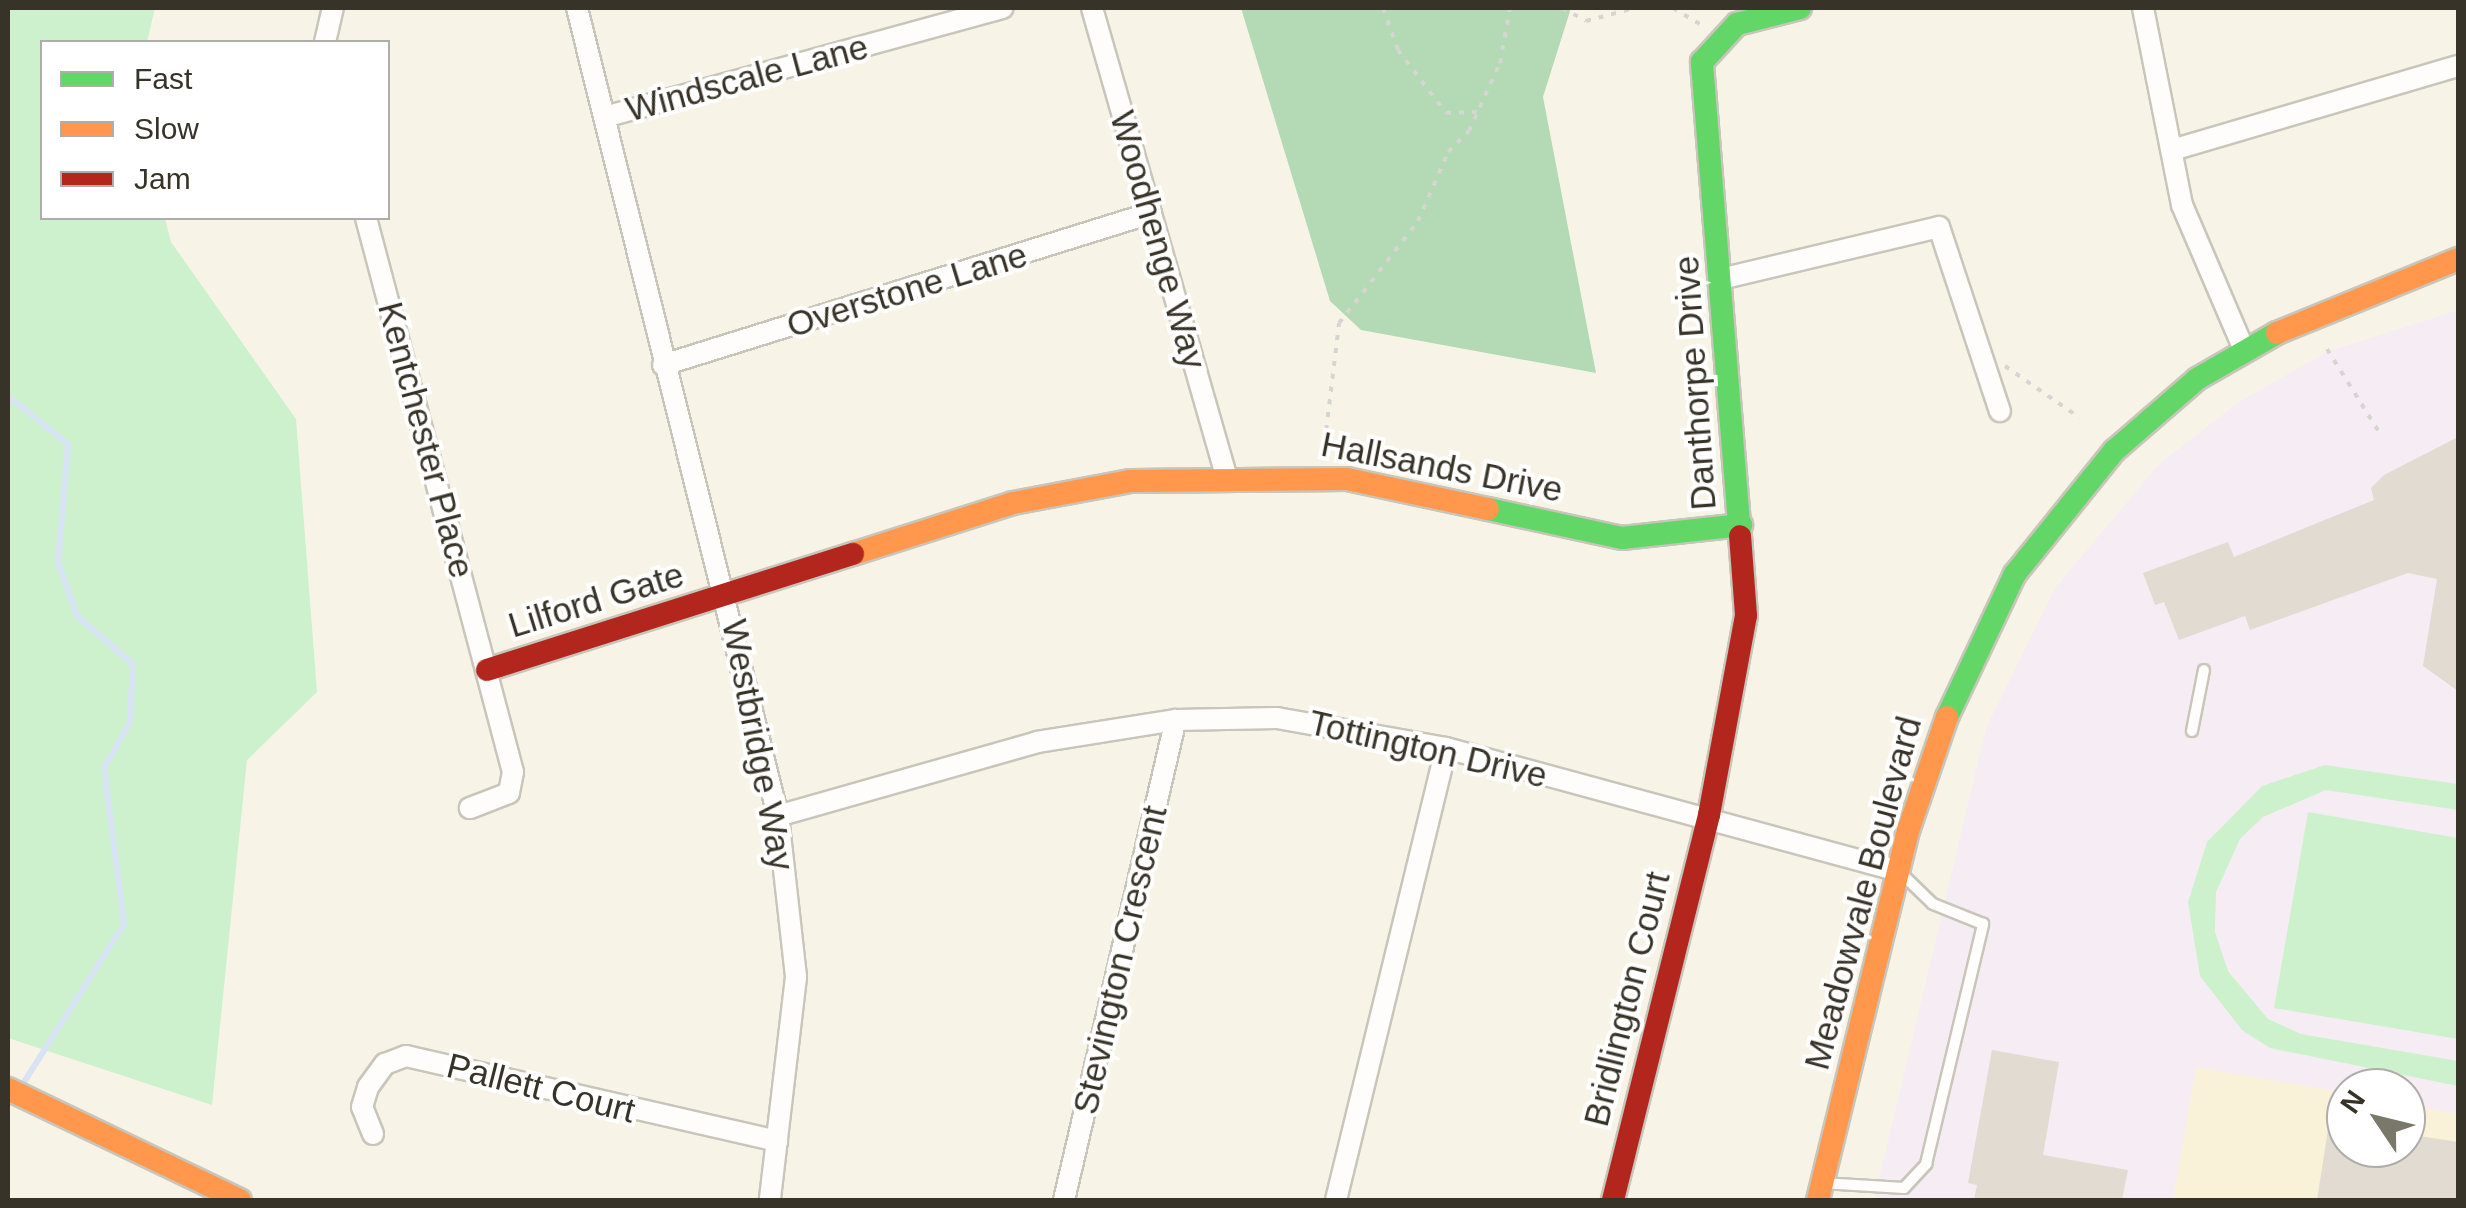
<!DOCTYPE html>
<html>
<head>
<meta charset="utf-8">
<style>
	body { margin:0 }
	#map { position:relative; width:2466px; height:1208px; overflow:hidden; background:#f7f4e7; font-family:Arial,sans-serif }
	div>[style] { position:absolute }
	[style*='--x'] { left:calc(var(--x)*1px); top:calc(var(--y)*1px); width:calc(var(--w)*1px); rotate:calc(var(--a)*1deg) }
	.built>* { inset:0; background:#f9f1d8 }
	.education>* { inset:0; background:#f5edf3 }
	.green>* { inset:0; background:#cef1cd }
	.forest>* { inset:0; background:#b3dab4 }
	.stream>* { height:6px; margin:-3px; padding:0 3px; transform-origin:3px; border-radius:3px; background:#d8e3f4 }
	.building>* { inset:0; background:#e1dbd1 }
	.path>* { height:4px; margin-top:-2px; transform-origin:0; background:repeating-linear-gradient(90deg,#d6d5d2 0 5px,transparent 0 13px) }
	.roads { filter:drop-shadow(2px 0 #c8c5ba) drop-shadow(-2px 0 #c8c5ba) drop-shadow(0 2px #c8c5ba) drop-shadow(0 -2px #c8c5ba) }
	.lane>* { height:10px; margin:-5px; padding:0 5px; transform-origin:5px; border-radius:5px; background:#fefdfb }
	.street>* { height:20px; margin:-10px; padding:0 10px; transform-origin:10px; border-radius:10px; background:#fefdfb }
	.fast>* { height:22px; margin:-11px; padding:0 11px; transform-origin:11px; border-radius:11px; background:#63d668 }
	.slow>* { height:22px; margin:-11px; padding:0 11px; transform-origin:11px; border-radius:11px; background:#ff974d }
	.jam>* { height:22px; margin:-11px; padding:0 11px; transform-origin:11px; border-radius:11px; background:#b3261e }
	span { translate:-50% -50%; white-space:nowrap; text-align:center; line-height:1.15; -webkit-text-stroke:8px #fff; paint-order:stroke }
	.street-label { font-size:35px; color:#373328 }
	.frame { position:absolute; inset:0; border:10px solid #373328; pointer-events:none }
	.legend { position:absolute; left:40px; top:40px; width:350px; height:180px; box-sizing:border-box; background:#fff; border:2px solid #afada9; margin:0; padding:12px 18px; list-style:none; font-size:30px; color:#373328 }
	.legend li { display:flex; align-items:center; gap:20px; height:50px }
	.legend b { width:50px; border:2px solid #afada9 }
	.north { position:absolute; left:2326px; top:1068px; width:100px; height:100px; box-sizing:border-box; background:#fff; border:2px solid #afada9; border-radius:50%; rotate:305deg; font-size:28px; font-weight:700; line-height:40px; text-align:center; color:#373328 }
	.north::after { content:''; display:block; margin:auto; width:35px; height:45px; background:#7a776b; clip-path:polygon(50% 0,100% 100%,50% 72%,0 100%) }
</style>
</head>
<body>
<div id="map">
	<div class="built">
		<i style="clip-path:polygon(2196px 1067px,2346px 1093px,2346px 1148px,2406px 1148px,2406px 1104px,2458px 1114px,2458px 1200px,2173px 1200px)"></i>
	</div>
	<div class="education">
		<i style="clip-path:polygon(2458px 310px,2458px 1114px,2406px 1104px,2406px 1088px,2346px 1093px,2196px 1067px,2173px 1200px,1874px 1200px,1986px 728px,2055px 588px,2159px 464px,2239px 402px,2326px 352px)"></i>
	</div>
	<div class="green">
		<i style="clip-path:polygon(8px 8px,155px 8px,147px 42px,42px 42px,42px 218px,165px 218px,171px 242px,296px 419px,317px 692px,247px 760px,212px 1105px,8px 1038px)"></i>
		<i style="clip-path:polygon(2325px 765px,2458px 784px,2458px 810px,2326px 790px,2263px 817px,2240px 839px,2216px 892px,2215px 932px,2228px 971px,2268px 1019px,2301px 1034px,2458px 1061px,2458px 1086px,2270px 1048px,2242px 1030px,2200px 976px,2188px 902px,2207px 842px,2262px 786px)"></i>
		<i style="clip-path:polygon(2308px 812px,2458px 838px,2458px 1039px,2274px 1008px)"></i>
	</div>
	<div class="forest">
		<i style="clip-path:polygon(1241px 8px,1571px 8px,1543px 97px,1596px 373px,1361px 330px,1330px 301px)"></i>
	</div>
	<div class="stream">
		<i style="--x:8;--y:396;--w:77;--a:38.7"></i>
		<i style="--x:68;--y:444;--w:118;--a:94.8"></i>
		<i style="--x:58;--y:562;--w:57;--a:70.6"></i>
		<i style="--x:77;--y:616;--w:74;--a:40.6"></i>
		<i style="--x:133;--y:664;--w:58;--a:93"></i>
		<i style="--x:130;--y:722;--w:53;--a:119.5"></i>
		<i style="--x:104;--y:768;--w:157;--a:82.7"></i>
		<i style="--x:124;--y:924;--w:193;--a:122.3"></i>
	</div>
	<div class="building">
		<i style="clip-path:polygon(2458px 437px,2458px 691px,2423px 666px,2437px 579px,2408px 573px,2250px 630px,2245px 616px,2179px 640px,2164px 602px,2155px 605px,2143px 573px,2228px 542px,2234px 557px,2374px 500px,2371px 488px,2384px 475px)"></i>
		<i style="clip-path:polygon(1992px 1050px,2059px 1062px,2043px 1155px,2128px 1170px,2122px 1200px,1974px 1200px,1977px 1185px,1968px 1183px)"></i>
		<i style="clip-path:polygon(2329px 1123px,2346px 1125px,2346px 1148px,2406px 1148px,2406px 1134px,2458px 1142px,2458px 1200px,2317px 1200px)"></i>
	</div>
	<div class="path">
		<i style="--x:1383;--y:8;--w:45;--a:70.3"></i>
		<i style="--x:1398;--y:50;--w:79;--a:52.7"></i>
		<i style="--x:1446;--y:113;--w:33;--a:-2"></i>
		<i style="--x:1562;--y:8;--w:27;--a:28"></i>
		<i style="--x:1586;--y:21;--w:51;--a:-14.9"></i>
		<i style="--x:1673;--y:8;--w:35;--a:31"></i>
		<i style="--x:2327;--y:349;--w:102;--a:57.9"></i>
		<i style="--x:2005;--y:366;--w:91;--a:34.7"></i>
		<i style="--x:1323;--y:456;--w:134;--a:-83.1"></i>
		<i style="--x:1339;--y:323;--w:129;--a:-52.2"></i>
		<i style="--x:1418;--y:221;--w:75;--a:-66.5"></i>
		<i style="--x:1448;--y:152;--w:30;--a:-45"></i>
		<i style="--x:1469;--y:131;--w:75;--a:-65.5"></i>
		<i style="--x:1500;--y:63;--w:56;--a:-79.7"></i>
	</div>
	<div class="roads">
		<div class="lane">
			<i style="--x:2192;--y:731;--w:62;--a:-78.9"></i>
			<i style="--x:1822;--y:1183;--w:82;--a:3.5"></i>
			<i style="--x:1904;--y:1188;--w:33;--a:-47"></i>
			<i style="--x:1926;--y:1164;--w:247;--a:-76.6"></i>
			<i style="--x:1983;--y:924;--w:54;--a:-158.2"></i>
			<i style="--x:1933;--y:904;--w:42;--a:-136"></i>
		</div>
		<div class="street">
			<i style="--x:577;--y:8;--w:833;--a:76.03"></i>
			<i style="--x:778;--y:816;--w:162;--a:83.6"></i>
			<i style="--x:796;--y:977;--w:225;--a:96.7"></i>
			<i style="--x:1092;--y:8;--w:484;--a:74"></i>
			<i style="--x:2143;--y:8;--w:201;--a:78.8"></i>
			<i style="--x:2182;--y:205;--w:155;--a:66.8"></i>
			<i style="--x:325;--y:42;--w:35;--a:-77"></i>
			<i style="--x:608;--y:116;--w:409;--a:-15.3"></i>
			<i style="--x:2172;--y:150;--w:298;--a:-16.4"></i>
			<i style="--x:366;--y:218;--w:573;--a:75.14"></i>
			<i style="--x:513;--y:772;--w:21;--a:101"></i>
			<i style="--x:509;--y:793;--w:42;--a:159"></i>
			<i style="--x:1725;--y:278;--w:220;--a:-13.4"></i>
			<i style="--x:1939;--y:227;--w:194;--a:71.7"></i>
			<i style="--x:663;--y:365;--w:511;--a:-17.3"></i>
			<i style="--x:778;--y:816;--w:269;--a:-15.9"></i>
			<i style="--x:1037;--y:742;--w:141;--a:-9"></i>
			<i style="--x:1176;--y:720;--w:101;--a:-1.1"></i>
			<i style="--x:1277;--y:718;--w:172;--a:10.1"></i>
			<i style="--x:1446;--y:748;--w:469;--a:15.2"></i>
			<i style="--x:373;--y:1134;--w:29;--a:-112"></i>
			<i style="--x:362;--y:1107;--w:21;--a:-73"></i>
			<i style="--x:368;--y:1087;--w:29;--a:-54"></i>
			<i style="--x:385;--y:1064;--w:22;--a:-21"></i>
			<i style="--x:406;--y:1056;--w:381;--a:12.9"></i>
			<i style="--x:1064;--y:1200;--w:493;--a:-76.9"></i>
			<i style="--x:1336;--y:1200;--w:465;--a:-76.3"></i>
		</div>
		<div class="fast">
			<i style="--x:1488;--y:509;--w:137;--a:12.2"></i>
			<i style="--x:1622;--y:538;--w:120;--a:-6.2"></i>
			<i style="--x:1740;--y:536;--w:476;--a:-94.6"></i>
			<i style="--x:1702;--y:62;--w:52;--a:-47.4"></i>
			<i style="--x:1737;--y:24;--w:65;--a:-14.3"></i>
			<i style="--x:1947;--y:717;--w:158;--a:-64.6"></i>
			<i style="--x:2015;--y:574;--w:158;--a:-51.2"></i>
			<i style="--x:2114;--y:451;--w:110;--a:-40.9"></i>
			<i style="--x:2197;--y:379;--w:92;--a:-29.9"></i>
		</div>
		<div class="slow">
			<i style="--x:2277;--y:333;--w:196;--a:-22.2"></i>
			<i style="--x:853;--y:554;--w:168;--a:-17.7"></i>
			<i style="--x:1013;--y:503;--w:120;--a:-10.6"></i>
			<i style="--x:1131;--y:481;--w:216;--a:-0.5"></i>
			<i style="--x:1347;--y:479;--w:144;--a:12"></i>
			<i style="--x:8;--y:1089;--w:257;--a:25.6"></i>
			<i style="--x:1818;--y:1200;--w:383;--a:-76.3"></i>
			<i style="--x:1909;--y:828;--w:117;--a:-71.1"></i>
		</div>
		<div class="jam">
			<i style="--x:487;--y:670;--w:384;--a:-17.6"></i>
			<i style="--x:1613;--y:1200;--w:397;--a:-76"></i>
			<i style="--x:1709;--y:815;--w:203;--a:-79.5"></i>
			<i style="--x:1746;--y:615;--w:79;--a:-94.3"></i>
		</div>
	</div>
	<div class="street-label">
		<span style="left:747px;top:78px;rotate:-15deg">Windscale Lane</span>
		<span style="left:1158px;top:240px;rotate:74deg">Woodhenge Way</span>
		<span style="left:907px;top:290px;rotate:-17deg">Overstone Lane</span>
		<span style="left:1695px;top:383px;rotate:-94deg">Danthorpe Drive</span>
		<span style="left:426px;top:440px;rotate:75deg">Kentchester Place</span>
		<span style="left:1442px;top:467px;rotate:11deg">Hallsands Drive</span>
		<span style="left:596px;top:600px;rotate:-17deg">Lilford Gate</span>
		<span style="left:758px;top:745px;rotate:79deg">Westbridge Way</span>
		<span style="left:1428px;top:749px;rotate:13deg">Tottington Drive</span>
		<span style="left:1863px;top:893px;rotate:-75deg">Meadowvale Boulevard</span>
		<span style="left:1120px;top:960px;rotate:-77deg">Stevington Crescent</span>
		<span style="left:1627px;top:999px;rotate:-76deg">Bridlington Court</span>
		<span style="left:541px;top:1088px;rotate:14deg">Pallett Court</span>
	</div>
	<div class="frame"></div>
	<ul class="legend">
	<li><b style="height:12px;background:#63d668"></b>Fast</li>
	<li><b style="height:12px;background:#ff974d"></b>Slow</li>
	<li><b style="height:12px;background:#b3261e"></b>Jam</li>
	</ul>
	<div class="north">N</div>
</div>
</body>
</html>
